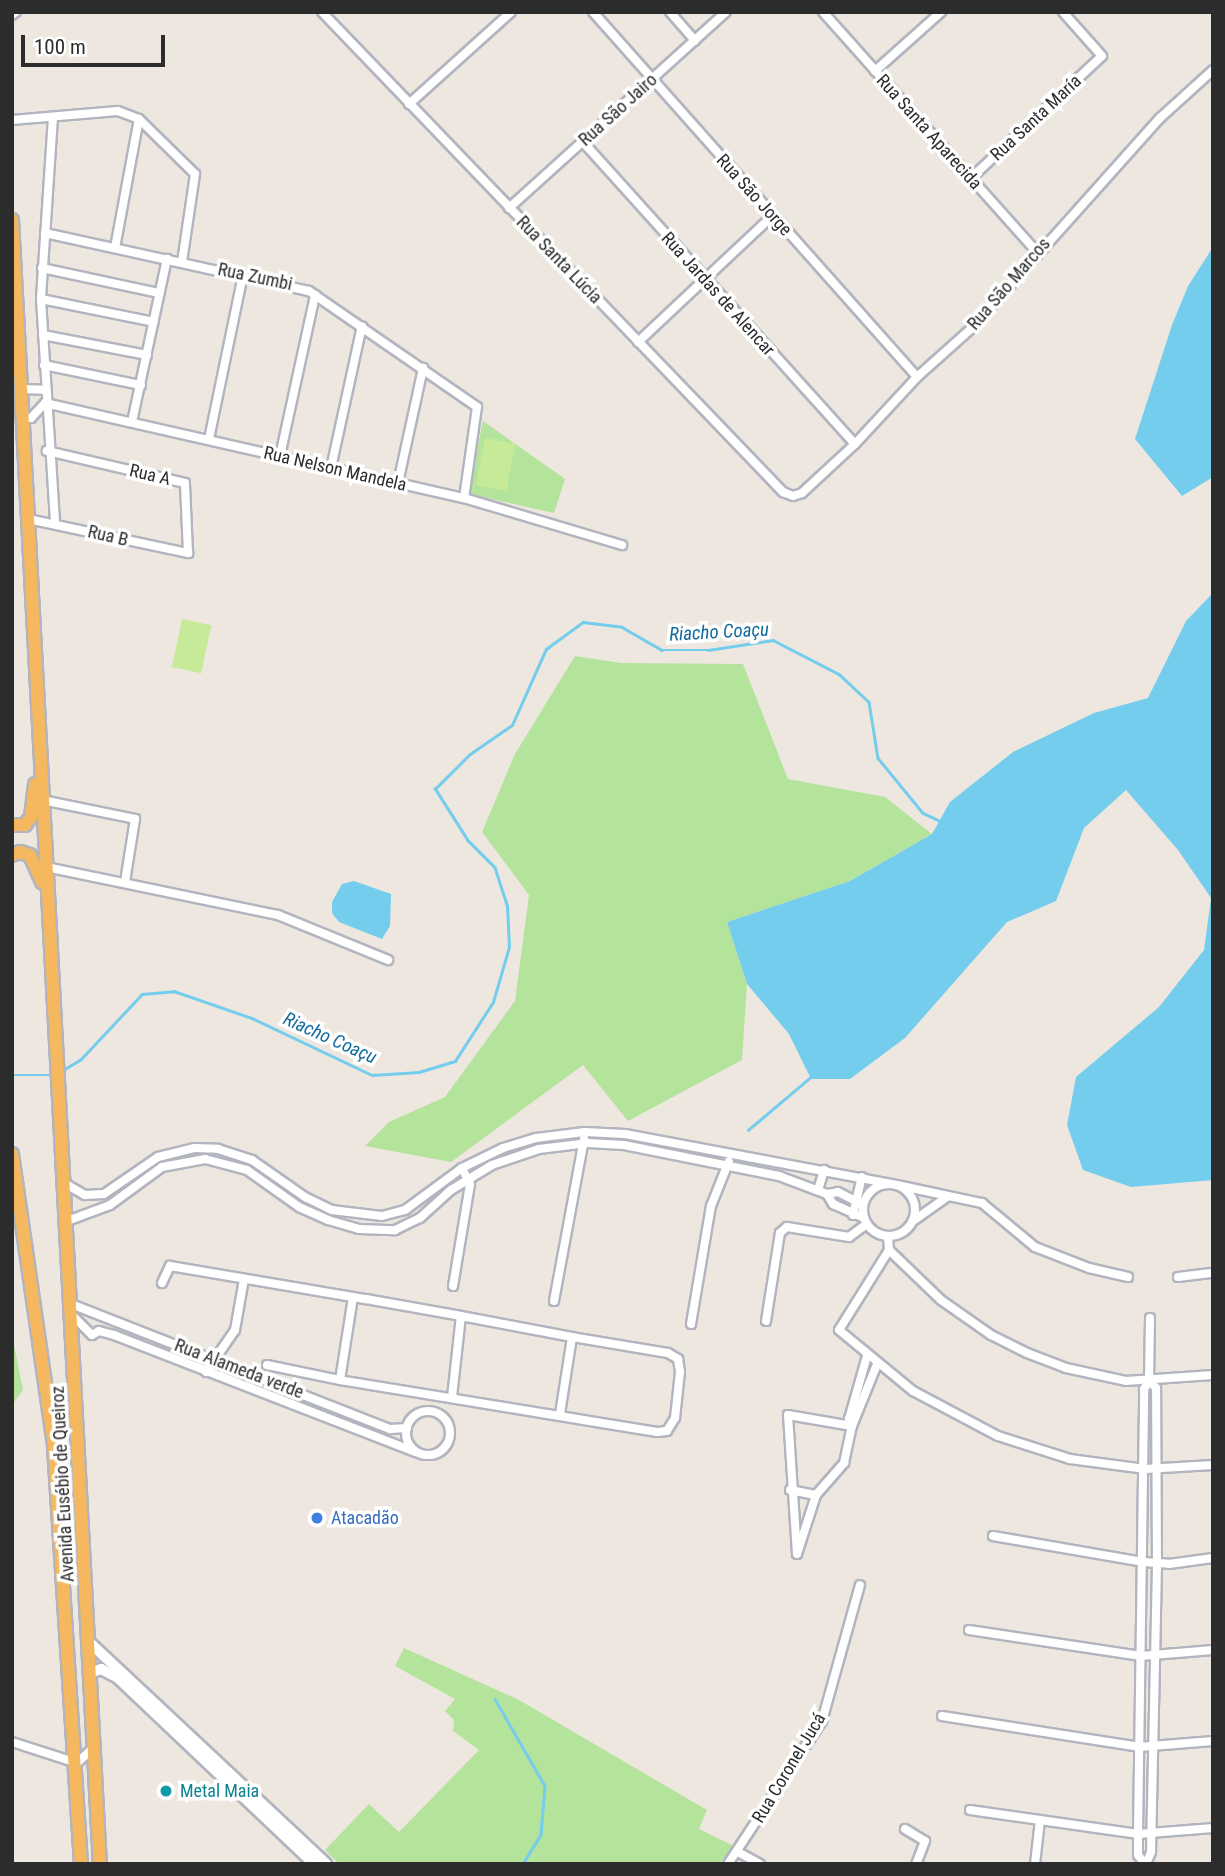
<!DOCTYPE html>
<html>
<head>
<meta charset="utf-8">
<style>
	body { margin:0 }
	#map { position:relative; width:1225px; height:1876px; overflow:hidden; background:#ede7df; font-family:"Roboto Condensed",sans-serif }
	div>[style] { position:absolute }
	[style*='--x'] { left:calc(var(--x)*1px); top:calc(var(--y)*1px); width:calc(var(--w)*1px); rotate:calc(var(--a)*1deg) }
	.green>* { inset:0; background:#b4e39c }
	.pitch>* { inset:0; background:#c7ea98; transform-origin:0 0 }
	.water>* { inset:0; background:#74cded }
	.stream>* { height:2.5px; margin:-1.25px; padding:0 1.25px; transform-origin:1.25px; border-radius:1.25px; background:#74cded }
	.roads { filter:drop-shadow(2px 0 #b2b5bf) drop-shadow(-2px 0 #b2b5bf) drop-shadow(0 2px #b2b5bf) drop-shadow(0 -2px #b2b5bf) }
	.minor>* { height:8px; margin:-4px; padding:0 4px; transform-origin:4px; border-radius:4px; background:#fff }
	.minor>.ring { margin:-4px; padding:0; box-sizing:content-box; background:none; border:8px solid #fff; border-radius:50% }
	.tertiary>* { height:10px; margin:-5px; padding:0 5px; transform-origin:5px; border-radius:5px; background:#fff }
	.trunk>* { height:12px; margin:-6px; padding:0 6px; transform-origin:6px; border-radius:6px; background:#f5b85e }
	.dots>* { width:19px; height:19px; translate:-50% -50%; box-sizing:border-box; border:4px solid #fff; border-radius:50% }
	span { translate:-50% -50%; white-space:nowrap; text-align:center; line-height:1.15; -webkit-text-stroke:7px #fff; paint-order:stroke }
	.street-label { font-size:18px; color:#2c2c2c }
	.shop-label { font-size:18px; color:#366cbe }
	.left { translate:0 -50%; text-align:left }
	.culture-label { font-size:18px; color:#0d838f }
	.water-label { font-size:19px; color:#106c9c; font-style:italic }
	.frame { position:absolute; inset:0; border:14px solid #2c2c2c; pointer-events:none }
	.scale { position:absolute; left:21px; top:35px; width:144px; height:32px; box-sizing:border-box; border:4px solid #2c2c2c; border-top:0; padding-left:9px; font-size:21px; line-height:24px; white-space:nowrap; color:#2c2c2c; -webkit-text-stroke:5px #fff; paint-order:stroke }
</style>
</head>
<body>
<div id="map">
	<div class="green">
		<i style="clip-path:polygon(483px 421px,565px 479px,554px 513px,468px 494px)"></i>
		<i style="clip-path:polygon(575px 656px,621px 663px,743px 664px,788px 779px,885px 797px,932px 834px,850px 881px,727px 922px,747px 984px,742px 1060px,628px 1121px,583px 1065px,451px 1162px,365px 1146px,389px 1122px,445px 1097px,515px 1001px,529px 895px,482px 832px,515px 754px)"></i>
		<i style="clip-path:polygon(12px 1335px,23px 1390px,12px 1405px)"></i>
		<i style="clip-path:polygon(404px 1648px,519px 1700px,707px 1810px,699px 1829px,734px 1846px,719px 1864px,339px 1864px,325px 1850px,369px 1804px,399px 1832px,479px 1750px,453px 1731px,454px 1720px,445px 1711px,455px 1699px,395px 1666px)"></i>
	</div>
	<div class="pitch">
		<i style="left:485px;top:438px;width:31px;height:48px;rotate:11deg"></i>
		<i style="left:182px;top:619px;width:30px;height:49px;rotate:12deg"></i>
	</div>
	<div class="water">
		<i style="clip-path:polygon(1213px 247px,1213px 477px,1182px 496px,1135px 439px,1172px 325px,1188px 286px)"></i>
		<i style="clip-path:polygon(1213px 593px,1213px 1180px,1131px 1187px,1083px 1170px,1067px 1125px,1076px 1077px,1159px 1007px,1204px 950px,1211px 898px,1178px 850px,1126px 790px,1084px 828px,1056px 901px,1007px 922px,905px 1038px,850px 1079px,811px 1079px,789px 1034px,747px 984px,727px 922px,850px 881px,932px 834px,950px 802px,1013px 752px,1094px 713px,1148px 698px,1186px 621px)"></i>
		<i style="clip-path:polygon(354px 881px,391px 894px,390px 926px,382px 939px,339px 922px,332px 913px,332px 902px,342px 884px)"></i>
	</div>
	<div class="stream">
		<i style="--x:63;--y:1070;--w:21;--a:-31"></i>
		<i style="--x:81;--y:1059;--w:89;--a:-46.8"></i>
		<i style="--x:142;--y:994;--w:32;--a:-5"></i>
		<i style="--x:174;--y:991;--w:83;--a:19.1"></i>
		<i style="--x:252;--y:1018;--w:133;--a:25.4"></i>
		<i style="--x:372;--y:1075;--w:47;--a:-3.7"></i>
		<i style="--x:419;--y:1072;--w:38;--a:-17"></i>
		<i style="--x:455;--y:1061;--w:70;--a:-57.2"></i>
		<i style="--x:493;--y:1002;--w:57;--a:-73.8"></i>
		<i style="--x:509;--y:947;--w:41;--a:-92.8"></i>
		<i style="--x:507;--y:906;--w:40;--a:-108"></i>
		<i style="--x:495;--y:868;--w:38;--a:-135"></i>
		<i style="--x:468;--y:841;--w:62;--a:-122.4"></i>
		<i style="--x:435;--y:789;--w:49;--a:-45"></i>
		<i style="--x:470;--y:754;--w:51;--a:-34.6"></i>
		<i style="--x:512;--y:725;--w:83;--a:-65.9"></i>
		<i style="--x:546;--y:649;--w:46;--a:-36.1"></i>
		<i style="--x:583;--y:622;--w:39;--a:7"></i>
		<i style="--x:622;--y:627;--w:46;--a:29.9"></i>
		<i style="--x:662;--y:650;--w:46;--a:0"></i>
		<i style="--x:708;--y:650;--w:66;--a:-8.7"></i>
		<i style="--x:773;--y:640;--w:74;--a:27.3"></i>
		<i style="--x:839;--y:674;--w:41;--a:43"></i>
		<i style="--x:869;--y:702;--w:57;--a:80.9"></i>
		<i style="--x:878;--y:758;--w:71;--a:50.7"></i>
		<i style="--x:923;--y:813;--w:19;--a:25"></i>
		<i style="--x:12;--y:1075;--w:42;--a:0"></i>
		<i style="--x:748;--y:1130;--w:84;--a:-40.2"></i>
		<i style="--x:495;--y:1699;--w:100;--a:60.1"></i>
		<i style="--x:545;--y:1786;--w:49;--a:94.7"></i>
		<i style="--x:541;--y:1835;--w:34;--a:122"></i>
	</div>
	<div class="roads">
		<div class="minor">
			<i style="--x:322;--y:12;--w:666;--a:46.16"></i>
			<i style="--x:783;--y:492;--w:11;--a:22"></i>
			<i style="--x:793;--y:496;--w:9;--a:-18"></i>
			<i style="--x:802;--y:493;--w:72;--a:-42.8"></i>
			<i style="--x:855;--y:444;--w:91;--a:-47.2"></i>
			<i style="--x:917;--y:377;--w:76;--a:-41.8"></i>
			<i style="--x:974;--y:326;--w:279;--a:-48.2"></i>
			<i style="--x:1160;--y:118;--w:72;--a:-42.2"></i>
			<i style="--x:593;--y:12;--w:488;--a:48.4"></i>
			<i style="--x:670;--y:12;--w:38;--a:49"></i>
			<i style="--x:823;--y:12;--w:320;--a:48.3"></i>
			<i style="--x:12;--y:15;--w:5;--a:-37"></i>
			<i style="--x:875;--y:71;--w:89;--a:-41.8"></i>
			<i style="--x:409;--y:104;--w:137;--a:-42"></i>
			<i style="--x:53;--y:117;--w:182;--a:93.8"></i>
			<i style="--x:41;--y:299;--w:225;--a:86.4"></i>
			<i style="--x:12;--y:120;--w:106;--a:-4.9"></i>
			<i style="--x:118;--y:111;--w:22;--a:21"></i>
			<i style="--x:139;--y:119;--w:78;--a:44.5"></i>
			<i style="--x:195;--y:174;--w:89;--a:98.4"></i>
			<i style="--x:583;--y:142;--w:406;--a:48"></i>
			<i style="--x:970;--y:179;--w:180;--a:-43"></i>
			<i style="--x:1102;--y:56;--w:59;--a:-131.6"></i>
			<i style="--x:509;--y:208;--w:292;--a:-42.1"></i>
			<i style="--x:45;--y:233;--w:270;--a:12.4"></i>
			<i style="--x:309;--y:291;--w:204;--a:34.6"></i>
			<i style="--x:477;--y:407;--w:92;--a:98.1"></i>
			<i style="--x:115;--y:248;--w:131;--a:-79.5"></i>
			<i style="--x:42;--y:268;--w:120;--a:12.1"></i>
			<i style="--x:41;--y:299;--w:115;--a:11.5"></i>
			<i style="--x:43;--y:335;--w:106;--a:10.9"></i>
			<i style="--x:638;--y:342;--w:184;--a:-43.2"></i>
			<i style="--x:44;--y:365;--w:99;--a:11.7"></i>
			<i style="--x:21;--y:389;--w:23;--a:2"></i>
			<i style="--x:22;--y:418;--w:9;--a:0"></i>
			<i style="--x:31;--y:418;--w:21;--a:-47"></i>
			<i style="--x:45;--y:403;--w:430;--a:12.8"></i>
			<i style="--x:464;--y:498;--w:165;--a:16.6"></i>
			<i style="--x:132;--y:422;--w:167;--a:-77.9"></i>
			<i style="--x:209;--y:439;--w:167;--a:-78.3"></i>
			<i style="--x:280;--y:456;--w:165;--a:-77.7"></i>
			<i style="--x:331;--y:468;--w:145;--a:-77.7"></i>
			<i style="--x:398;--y:483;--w:118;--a:-77.7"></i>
			<i style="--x:28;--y:519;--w:164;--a:12"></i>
			<i style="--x:188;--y:553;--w:70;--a:-92.5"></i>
			<i style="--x:185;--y:483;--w:142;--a:-166.9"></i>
			<i style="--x:42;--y:800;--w:95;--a:11.5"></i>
			<i style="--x:135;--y:819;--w:64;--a:99"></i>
			<i style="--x:46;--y:867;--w:237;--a:11.7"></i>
			<i style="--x:278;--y:915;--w:119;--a:22.2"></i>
			<i style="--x:64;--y:1183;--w:24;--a:30"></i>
			<i style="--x:85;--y:1195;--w:19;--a:-3"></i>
			<i style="--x:104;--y:1194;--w:65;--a:-34.4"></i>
			<i style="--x:158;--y:1157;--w:37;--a:-14"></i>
			<i style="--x:194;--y:1148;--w:24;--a:2"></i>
			<i style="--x:218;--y:1149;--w:36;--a:18"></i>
			<i style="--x:252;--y:1160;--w:65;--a:34.9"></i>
			<i style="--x:305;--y:1197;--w:30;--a:26"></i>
			<i style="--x:332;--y:1210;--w:50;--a:6.8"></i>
			<i style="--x:382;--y:1216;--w:24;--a:-15"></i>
			<i style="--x:405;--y:1210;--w:71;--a:-36.4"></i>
			<i style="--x:462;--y:1168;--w:46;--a:-26"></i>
			<i style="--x:503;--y:1148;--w:34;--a:-17"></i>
			<i style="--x:536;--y:1138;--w:49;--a:-7"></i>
			<i style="--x:585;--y:1132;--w:40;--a:2.9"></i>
			<i style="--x:625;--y:1134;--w:271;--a:10.6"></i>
			<i class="ring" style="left:863px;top:1184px;width:44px;height:44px"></i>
			<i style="--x:897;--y:1185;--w:87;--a:12"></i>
			<i style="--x:982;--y:1203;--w:69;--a:39.7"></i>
			<i style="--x:1035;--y:1247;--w:58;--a:21.3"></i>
			<i style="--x:1089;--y:1268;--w:40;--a:13"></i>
			<i style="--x:818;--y:1190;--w:21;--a:-73"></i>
			<i style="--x:827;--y:1194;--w:11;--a:-10"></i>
			<i style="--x:838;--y:1192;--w:28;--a:27"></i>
			<i style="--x:853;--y:1215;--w:39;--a:-77"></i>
			<i style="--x:67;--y:1221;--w:46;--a:-20.4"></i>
			<i style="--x:110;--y:1205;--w:64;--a:-36.2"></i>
			<i style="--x:162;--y:1167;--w:44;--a:-10.5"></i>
			<i style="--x:205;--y:1159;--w:43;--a:14.7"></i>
			<i style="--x:247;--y:1170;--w:64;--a:35.4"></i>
			<i style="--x:299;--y:1207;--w:32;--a:24"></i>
			<i style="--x:328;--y:1220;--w:32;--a:16"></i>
			<i style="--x:359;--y:1229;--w:36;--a:2"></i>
			<i style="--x:395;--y:1230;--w:28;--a:-26"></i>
			<i style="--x:420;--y:1218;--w:42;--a:-42.1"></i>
			<i style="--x:451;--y:1190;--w:48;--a:-31.4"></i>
			<i style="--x:492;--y:1165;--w:50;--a:-18.8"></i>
			<i style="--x:539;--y:1149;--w:49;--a:-7"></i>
			<i style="--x:588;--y:1143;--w:36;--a:3"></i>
			<i style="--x:624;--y:1145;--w:158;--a:11.3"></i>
			<i style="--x:779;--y:1176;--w:51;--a:20.6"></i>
			<i style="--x:827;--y:1194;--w:12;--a:59"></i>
			<i style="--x:833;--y:1204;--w:34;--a:24"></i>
			<i style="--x:913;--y:1221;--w:42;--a:-35.2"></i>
			<i style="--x:888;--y:1236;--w:14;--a:86"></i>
			<i style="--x:889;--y:1250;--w:72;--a:43.9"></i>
			<i style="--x:941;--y:1300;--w:61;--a:35"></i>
			<i style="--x:991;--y:1335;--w:40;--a:26.6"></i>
			<i style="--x:1027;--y:1353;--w:42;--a:21"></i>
			<i style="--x:1066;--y:1368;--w:61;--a:12.2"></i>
			<i style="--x:1126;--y:1381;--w:87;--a:-3.9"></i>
			<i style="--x:889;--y:1250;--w:94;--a:122"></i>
			<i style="--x:839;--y:1330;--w:96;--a:39.5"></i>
			<i style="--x:913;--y:1391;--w:96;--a:27.9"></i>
			<i style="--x:998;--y:1436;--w:76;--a:17.7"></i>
			<i style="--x:1070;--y:1459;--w:76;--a:7.6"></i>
			<i style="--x:1145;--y:1469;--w:68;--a:-3.4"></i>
			<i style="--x:1178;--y:1277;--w:35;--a:-7"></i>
			<i style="--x:162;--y:1283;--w:19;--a:-65"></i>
			<i style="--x:170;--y:1266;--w:199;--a:9.6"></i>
			<i style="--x:366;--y:1299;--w:97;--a:10.1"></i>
			<i style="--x:461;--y:1316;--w:113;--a:10.7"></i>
			<i style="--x:572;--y:1337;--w:97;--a:9.5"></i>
			<i style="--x:668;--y:1353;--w:12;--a:31"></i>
			<i style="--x:678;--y:1359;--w:13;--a:81"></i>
			<i style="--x:680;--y:1372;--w:46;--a:96.2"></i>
			<i style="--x:675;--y:1418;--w:15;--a:122"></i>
			<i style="--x:667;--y:1431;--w:10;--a:174"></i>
			<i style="--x:657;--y:1432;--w:321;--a:-170.7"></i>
			<i style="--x:340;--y:1380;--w:84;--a:-81.1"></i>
			<i style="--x:453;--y:1286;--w:103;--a:-80.5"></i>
			<i style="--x:470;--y:1184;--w:18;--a:-117"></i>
			<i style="--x:554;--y:1301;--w:165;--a:-79.5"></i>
			<i style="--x:71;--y:1304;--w:343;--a:21.4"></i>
			<i style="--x:390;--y:1429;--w:17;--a:-3"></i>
			<i style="--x:72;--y:1315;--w:28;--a:45"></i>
			<i style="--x:92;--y:1335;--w:8;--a:-30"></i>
			<i style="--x:99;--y:1331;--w:16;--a:15"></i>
			<i style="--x:114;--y:1335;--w:324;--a:21.2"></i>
			<i style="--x:766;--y:1321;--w:89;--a:-81"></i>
			<i style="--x:780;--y:1233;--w:9;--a:-41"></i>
			<i style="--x:787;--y:1227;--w:63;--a:9.2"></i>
			<i style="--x:849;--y:1237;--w:22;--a:-36"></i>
			<i style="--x:691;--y:1324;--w:120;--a:-80.4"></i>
			<i style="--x:711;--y:1206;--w:48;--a:-68.2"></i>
			<i style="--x:267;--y:1365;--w:75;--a:11.6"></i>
			<i style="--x:206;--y:1372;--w:51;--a:-55.4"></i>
			<i style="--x:235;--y:1330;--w:52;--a:-80"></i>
			<i style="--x:452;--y:1397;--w:81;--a:-83.7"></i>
			<i class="ring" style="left:406px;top:1411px;width:36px;height:36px"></i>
			<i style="--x:560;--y:1414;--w:78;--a:-81.1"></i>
			<i style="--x:852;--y:1426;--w:65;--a:-170.2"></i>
			<i style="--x:788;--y:1415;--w:139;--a:86.3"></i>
			<i style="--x:797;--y:1554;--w:62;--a:-72.1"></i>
			<i style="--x:816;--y:1495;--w:43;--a:-48.8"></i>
			<i style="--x:844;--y:1463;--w:38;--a:-78"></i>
			<i style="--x:852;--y:1426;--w:67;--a:-68"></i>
			<i style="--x:852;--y:1426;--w:8;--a:-113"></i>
			<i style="--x:849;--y:1419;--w:66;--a:-74.1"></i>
			<i style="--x:790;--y:1490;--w:26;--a:11"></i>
			<i style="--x:993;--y:1536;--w:152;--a:9.8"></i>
			<i style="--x:1143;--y:1562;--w:26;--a:4"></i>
			<i style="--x:1169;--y:1564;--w:44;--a:-7.8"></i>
			<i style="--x:969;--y:1630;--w:174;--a:8.6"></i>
			<i style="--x:1141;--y:1656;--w:72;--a:-4.8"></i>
			<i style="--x:942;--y:1716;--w:199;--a:8.9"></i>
			<i style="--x:1139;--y:1747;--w:74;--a:-4.6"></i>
			<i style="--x:12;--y:1742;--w:68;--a:17.9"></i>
			<i style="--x:77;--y:1763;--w:22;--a:-43"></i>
			<i style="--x:970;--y:1810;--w:170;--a:8.1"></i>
			<i style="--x:1138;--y:1834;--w:75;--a:-4.6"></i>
			<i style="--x:905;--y:1829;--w:23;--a:31"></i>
			<i style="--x:925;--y:1841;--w:25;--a:111"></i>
			<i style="--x:738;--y:1852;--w:25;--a:29"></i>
			<i style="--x:728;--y:1864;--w:171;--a:-56.7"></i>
			<i style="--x:822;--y:1721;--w:141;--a:-74.4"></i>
			<i style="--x:1035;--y:1864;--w:44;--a:-83.5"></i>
			<i style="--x:1145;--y:1864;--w:11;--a:-128"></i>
			<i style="--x:1138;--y:1855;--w:21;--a:-90"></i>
			<i style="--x:1138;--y:1834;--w:445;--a:-89.2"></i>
			<i style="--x:1144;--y:1389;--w:9;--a:-58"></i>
			<i style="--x:1149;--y:1381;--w:63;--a:-89.1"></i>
			<i style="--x:1146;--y:1864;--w:13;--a:-67"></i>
			<i style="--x:1151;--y:1852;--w:289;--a:-88.8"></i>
			<i style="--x:1157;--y:1563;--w:175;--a:-90.3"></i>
			<i style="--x:1156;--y:1388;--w:10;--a:-135"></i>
		</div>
		<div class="tertiary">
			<i style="--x:88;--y:1641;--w:326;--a:43.1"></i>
			<i style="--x:90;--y:1673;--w:12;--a:-20"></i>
			<i style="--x:101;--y:1669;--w:18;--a:27"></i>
			<i style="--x:117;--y:1677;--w:272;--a:43.5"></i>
		</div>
		<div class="trunk">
			<i style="--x:12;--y:220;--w:1646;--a:86.94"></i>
			<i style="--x:12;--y:825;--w:13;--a:0"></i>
			<i style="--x:25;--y:825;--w:10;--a:-53"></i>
			<i style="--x:31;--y:817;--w:33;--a:-83"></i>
			<i style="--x:12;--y:855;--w:9;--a:-21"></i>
			<i style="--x:20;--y:852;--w:10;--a:17"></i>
			<i style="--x:30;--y:855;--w:30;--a:66"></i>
			<i style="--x:12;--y:1154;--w:296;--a:81.8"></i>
			<i style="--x:54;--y:1447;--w:418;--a:86.3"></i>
		</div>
	</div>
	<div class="dots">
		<i style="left:317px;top:1518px;background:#3f7fe0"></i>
		<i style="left:166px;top:1791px;background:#0f9aa8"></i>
	</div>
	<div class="street-label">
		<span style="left:618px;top:110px;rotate:-42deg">Rua São Jairo</span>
		<span style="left:1036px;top:118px;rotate:-43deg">Rua Santa María</span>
		<span style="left:929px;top:132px;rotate:48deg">Rua Santa Aparecida</span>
		<span style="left:754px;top:195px;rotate:48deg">Rua São Jorge</span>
		<span style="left:559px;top:260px;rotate:46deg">Rua Santa Lúcia</span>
		<span style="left:255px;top:277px;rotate:12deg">Rua Zumbi</span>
		<span style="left:1009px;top:284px;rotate:-49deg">Rua São Marcos</span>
		<span style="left:718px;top:294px;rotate:48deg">Rua Jardas de Alencar</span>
		<span style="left:335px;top:469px;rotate:13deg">Rua Nelson Mandela</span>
		<span style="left:150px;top:475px;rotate:13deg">Rua A</span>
		<span style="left:108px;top:536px;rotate:13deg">Rua B</span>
		<span style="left:239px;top:1369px;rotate:21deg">Rua Alameda verde</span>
		<span style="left:63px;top:1484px;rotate:-93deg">Avenida Eusébio de Queiroz</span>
		<span style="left:789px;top:1768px;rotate:-59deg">Rua Coronel Jucá</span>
	</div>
	<div class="shop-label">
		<span class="left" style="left:331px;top:1518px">Atacadão</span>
	</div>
	<div class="culture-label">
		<span class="left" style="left:180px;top:1791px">Metal Maia</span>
	</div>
	<div class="water-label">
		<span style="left:719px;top:632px;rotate:-3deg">Riacho Coaçu</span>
		<span style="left:330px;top:1038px;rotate:24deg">Riacho Coaçu</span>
	</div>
	<div class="frame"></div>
	<div class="scale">100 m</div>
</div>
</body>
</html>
